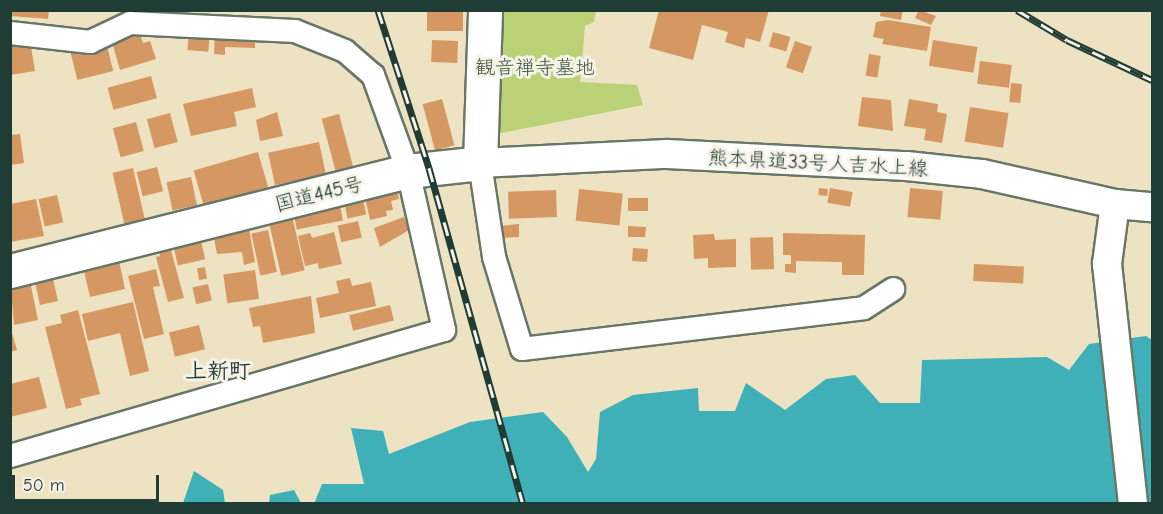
<!DOCTYPE html>
<html>
<head>
<meta charset="utf-8">
<style>
	body { margin:0 }
	#map { position:relative; width:1163px; height:514px; overflow:hidden; background:#ede2c2; font-family:"Comic Neue","Klee One",sans-serif }
	div>[style] { position:absolute }
	[style*='--x'] { left:calc(var(--x)*1px); top:calc(var(--y)*1px); width:calc(var(--w)*1px); rotate:calc(var(--a)*1deg) }
	.green>* { inset:0; background:#bbd175 }
	.water>* { inset:0; background:#3fb0b7 }
	.building>* { inset:0; background:#d69862; transform-origin:0 0 }
	.roads { filter:drop-shadow(2px 0 #677766) drop-shadow(-2px 0 #677766) drop-shadow(0 2px #677766) drop-shadow(0 -2px #677766) }
	.minor>* { height:22px; margin:-11px; padding:0 11px; transform-origin:11px; border-radius:11px; background:#fff }
	.major>* { height:28px; margin:-14px; padding:0 14px; transform-origin:14px; border-radius:14px; background:#fff }
	.highway>* { height:33px; margin:-16.5px; padding:0 16.5px; transform-origin:16.5px; border-radius:16.5px; background:#fff }
	.rail>* { height:7px; margin-top:-3.5px; transform-origin:0; background:repeating-linear-gradient(90deg,#f7f3e8 0 14px,#1f3d34 0 28px); box-sizing:border-box; border-block:2px solid #1f3d34 }
	span { translate:-50% -50%; white-space:nowrap; text-align:center; line-height:1.15; -webkit-text-stroke:6px #f7f3e8; paint-order:stroke }
	.park-label { font-size:20px; color:#3e5b41 }
	.street-label { font-size:20px; color:#1f3d34 }
	.quarter-label { font-size:22px; color:#1f3d34; font-weight:700 }
	.frame { position:absolute; inset:0; border:12px solid #1f3d34; pointer-events:none }
	.scale { position:absolute; left:12px; top:475px; width:147px; height:27px; box-sizing:border-box; border:3px solid #1f3d34; border-top:0; padding-left:8px; font-size:18px; line-height:21px; white-space:nowrap; color:#1f3d34; -webkit-text-stroke:4px #f7f3e8; paint-order:stroke }
</style>
</head>
<body>
<div id="map">
	<div class="green">
		<i style="clip-path:polygon(596px 10px,594px 22px,585px 26px,580px 82px,637px 85px,643px 105px,491px 135px,492px 11px)"></i>
	</div>
	<div class="water">
		<i style="clip-path:polygon(1146px 336px,1152px 340px,1152px 503px,314px 504px,322px 484px,364px 484px,351px 428px,383px 431px,389px 454px,470px 422px,543px 412px,567px 437px,588px 472px,596px 459px,600px 412px,633px 395px,698px 388px,699px 411px,735px 411px,746px 383px,785px 410px,826px 379px,855px 375px,880px 403px,920px 403px,922px 360px,1047px 357px,1069px 370px,1089px 344px)"></i>
		<i style="clip-path:polygon(194px 471px,223px 490px,225px 503px,183px 503px)"></i>
		<i style="clip-path:polygon(294px 490px,301px 503px,269px 503px,270px 495px)"></i>
	</div>
	<div class="building">
		<i style="clip-path:polygon(10px 10px,49px 10px,48px 19px,10px 16px)"></i>
		<i style="left:427px;top:10px;width:36px;height:21px"></i>
		<i style="clip-path:polygon(659px 10px,769px 10px,760px 42px,746px 38px,744px 48px,725px 42px,728px 32px,702px 25px,693px 60px,649px 48px)"></i>
		<i style="clip-path:polygon(881px 10px,903px 10px,901px 20px,880px 16px)"></i>
		<i style="clip-path:polygon(919px 10px,936px 16px,931px 25px,915px 18px)"></i>
		<i style="clip-path:polygon(888px 20px,931px 27px,927px 51px,882px 44px,884px 39px,873px 37px,876px 22px)"></i>
		<i style="clip-path:polygon(131px 29px,133px 36px,140px 34px,143px 43px,150px 41px,156px 59px,120px 70px,110px 35px)"></i>
		<i style="left:189px;top:31px;width:21px;height:19px;rotate:5deg"></i>
		<i style="left:773px;top:32px;width:18px;height:15px;rotate:16deg"></i>
		<i style="clip-path:polygon(215px 33px,255px 35px,255px 48px,225px 47px,225px 55px,214px 54px)"></i>
		<i style="left:432px;top:40px;width:26px;height:22px;rotate:2deg"></i>
		<i style="left:933px;top:40px;width:45px;height:26px;rotate:9deg"></i>
		<i style="clip-path:polygon(30px 41px,35px 71px,10px 75px,10px 44px)"></i>
		<i style="left:795px;top:41px;width:18px;height:28px;rotate:19deg"></i>
		<i style="left:106px;top:42px;width:30px;height:37px;rotate:76deg"></i>
		<i style="left:869px;top:54px;width:12px;height:22px;rotate:9deg"></i>
		<i style="left:980px;top:61px;width:32px;height:23px;rotate:7deg"></i>
		<i style="left:151px;top:76px;width:23px;height:45px;rotate:75deg"></i>
		<i style="left:1011px;top:83px;width:11px;height:19px;rotate:5deg"></i>
		<i style="clip-path:polygon(252px 88px,256px 107px,234px 112px,237px 126px,191px 136px,183px 104px)"></i>
		<i style="clip-path:polygon(862px 97px,891px 100px,893px 131px,858px 126px)"></i>
		<i style="left:442px;top:99px;width:48px;height:20px;rotate:75deg"></i>
		<i style="clip-path:polygon(909px 99px,938px 104px,937px 112px,947px 114px,942px 143px,924px 140px,926px 129px,904px 126px)"></i>
		<i style="left:970px;top:107px;width:39px;height:35px;rotate:9deg"></i>
		<i style="clip-path:polygon(277px 112px,283px 136px,260px 141px,256px 120px)"></i>
		<i style="left:170px;top:113px;width:30px;height:24px;rotate:75deg"></i>
		<i style="left:339px;top:114px;width:56px;height:18px;rotate:75deg"></i>
		<i style="left:136px;top:122px;width:30px;height:24px;rotate:75deg"></i>
		<i style="clip-path:polygon(20px 134px,24px 163px,10px 165px,10px 135px)"></i>
		<i style="left:319px;top:142px;width:33px;height:52px;rotate:78deg"></i>
		<i style="left:258px;top:152px;width:37px;height:67px;rotate:74deg"></i>
		<i style="left:157px;top:167px;width:25px;height:21px;rotate:76deg"></i>
		<i style="left:133px;top:168px;width:52px;height:21px;rotate:77deg"></i>
		<i style="left:191px;top:177px;width:29px;height:25px;rotate:78deg"></i>
		<i style="clip-path:polygon(395px 182px,399px 199px,391px 201px,393px 210px,386px 211px,387px 216px,370px 220px,363px 189px)"></i>
		<i style="left:819px;top:188px;width:9px;height:7px;rotate:6deg"></i>
		<i style="left:830px;top:188px;width:23px;height:15px;rotate:10deg"></i>
		<i style="left:910px;top:188px;width:33px;height:29px;rotate:5deg"></i>
		<i style="left:579px;top:189px;width:44px;height:32px;rotate:6deg"></i>
		<i style="left:361px;top:190px;width:25px;height:19px;rotate:78deg"></i>
		<i style="left:556px;top:190px;width:27px;height:48px;rotate:88deg"></i>
		<i style="left:57px;top:195px;width:28px;height:19px;rotate:77deg"></i>
		<i style="left:338px;top:195px;width:26px;height:47px;rotate:79deg"></i>
		<i style="left:628px;top:198px;width:20px;height:13px"></i>
		<i style="clip-path:polygon(36px 199px,44px 236px,10px 242px,10px 204px)"></i>
		<i style="left:290px;top:207px;width:65px;height:24px;rotate:77deg"></i>
		<i style="clip-path:polygon(404px 217px,409px 230px,380px 247px,374px 228px)"></i>
		<i style="clip-path:polygon(247px 218px,255px 262px,244px 265px,242px 252px,217px 254px,214px 238px,219px 237px,217px 224px)"></i>
		<i style="left:358px;top:221px;width:17px;height:21px;rotate:77deg"></i>
		<i style="clip-path:polygon(519px 224px,519px 237px,501px 238px,499px 226px)"></i>
		<i style="clip-path:polygon(628px 226px,646px 227px,645px 237px,628px 237px)"></i>
		<i style="left:198px;top:228px;width:32px;height:28px;rotate:77deg"></i>
		<i style="left:268px;top:230px;width:43px;height:17px;rotate:78deg"></i>
		<i style="clip-path:polygon(334px 232px,342px 264px,319px 269px,318px 263px,305px 266px,298px 236px,310px 233px,312px 238px)"></i>
		<i style="clip-path:polygon(783px 233px,865px 235px,864px 275px,842px 275px,842px 262px,796px 261px,796px 273px,785px 272px,785px 264px,791px 264px,791px 255px,783px 255px)"></i>
		<i style="clip-path:polygon(714px 234px,715px 240px,736px 239px,736px 267px,708px 268px,708px 258px,694px 259px,693px 235px)"></i>
		<i style="left:773px;top:237px;width:32px;height:23px;rotate:88deg"></i>
		<i style="clip-path:polygon(168px 239px,184px 298px,168px 302px,156px 257px,160px 256px,157px 242px)"></i>
		<i style="left:633px;top:248px;width:15px;height:13px;rotate:4deg"></i>
		<i style="clip-path:polygon(118px 256px,125px 289px,90px 297px,84px 271px,101px 267px,100px 260px)"></i>
		<i style="left:974px;top:264px;width:50px;height:17px;rotate:3deg"></i>
		<i style="clip-path:polygon(69px 265px,71px 276px,53px 279px,58px 301px,40px 305px,33px 273px)"></i>
		<i style="left:205px;top:267px;width:12px;height:8px;rotate:81deg"></i>
		<i style="clip-path:polygon(156px 269px,160px 286px,153px 287px,164px 334px,144px 339px,128px 276px)"></i>
		<i style="left:255px;top:270px;width:29px;height:32px;rotate:82deg"></i>
		<i style="clip-path:polygon(29px 276px,38px 320px,14px 325px,10px 279px)"></i>
		<i style="clip-path:polygon(350px 278px,352px 286px,371px 282px,376px 306px,320px 318px,316px 298px,339px 293px,336px 281px)"></i>
		<i style="left:208px;top:284px;width:17px;height:16px;rotate:77deg"></i>
		<i style="clip-path:polygon(311px 296px,315px 333px,263px 343px,260px 326px,253px 327px,249px 308px)"></i>
		<i style="clip-path:polygon(133px 302px,149px 371px,130px 376px,120px 333px,88px 341px,82px 314px)"></i>
		<i style="left:390px;top:305px;width:16px;height:42px;rotate:76deg"></i>
		<i style="clip-path:polygon(78px 310px,100px 394px,80px 399px,82px 405px,66px 409px,45px 327px,62px 323px,60px 315px)"></i>
		<i style="left:199px;top:325px;width:25px;height:31px;rotate:76deg"></i>
		<i style="clip-path:polygon(10px 326px,17px 350px,10px 352px)"></i>
		<i style="clip-path:polygon(39px 377px,47px 408px,10px 417px,10px 384px)"></i>
	</div>
	<div class="roads">
		<div class="minor">
			<i style="--x:10;--y:33;--w:81;--a:6.4"></i>
			<i style="--x:90;--y:42;--w:44;--a:-25.4"></i>
			<i style="--x:130;--y:23;--w:165;--a:2.8"></i>
			<i style="--x:295;--y:31;--w:54;--a:21.8"></i>
			<i style="--x:345;--y:51;--w:37;--a:41"></i>
			<i style="--x:373;--y:75;--w:102;--a:70"></i>
			<i style="--x:408;--y:171;--w:163;--a:77.2"></i>
			<i style="--x:444;--y:330;--w:452;--a:163.8"></i>
			<i style="--x:480;--y:163;--w:95;--a:81.5"></i>
			<i style="--x:494;--y:257;--w:96;--a:73.1"></i>
			<i style="--x:522;--y:349;--w:344;--a:-6.8"></i>
			<i style="--x:864;--y:308;--w:35;--a:-33"></i>
		</div>
		<div class="major">
			<i style="--x:480;--y:163;--w:187;--a:-2.8"></i>
			<i style="--x:667;--y:154;--w:240;--a:2.9"></i>
			<i style="--x:907;--y:166;--w:75;--a:6.1"></i>
			<i style="--x:982;--y:174;--w:136;--a:12.7"></i>
			<i style="--x:1115;--y:204;--w:37;--a:5"></i>
			<i style="--x:1115;--y:204;--w:61;--a:97.6"></i>
			<i style="--x:1107;--y:264;--w:241;--a:83.8"></i>
		</div>
		<div class="highway">
			<i style="--x:10;--y:271;--w:410;--a:-14.1"></i>
			<i style="--x:408;--y:171;--w:72;--a:-6.3"></i>
			<i style="--x:480;--y:163;--w:153;--a:-88.1"></i>
		</div>
	</div>
	<div class="rail">
		<i style="--x:378;--y:10;--w:166;--a:72.1"></i>
		<i style="--x:429;--y:168;--w:349;--a:74.4"></i>
		<i style="--x:1017;--y:10;--w:58;--a:31"></i>
		<i style="--x:1067;--y:40;--w:94;--a:25.2"></i>
	</div>
	<div class="park-label">
		<span style="left:535px;top:67px">観音禅寺墓地</span>
	</div>
	<div class="street-label">
		<span style="left:818px;top:163px;rotate:3deg">熊本県道33号人吉水上線</span>
		<span style="left:319px;top:194px;rotate:-14deg">国道445号</span>
	</div>
	<div class="quarter-label">
		<span style="left:218px;top:372px">上新町</span>
	</div>
	<div class="frame"></div>
	<div class="scale">50 m</div>
</div>
</body>
</html>
